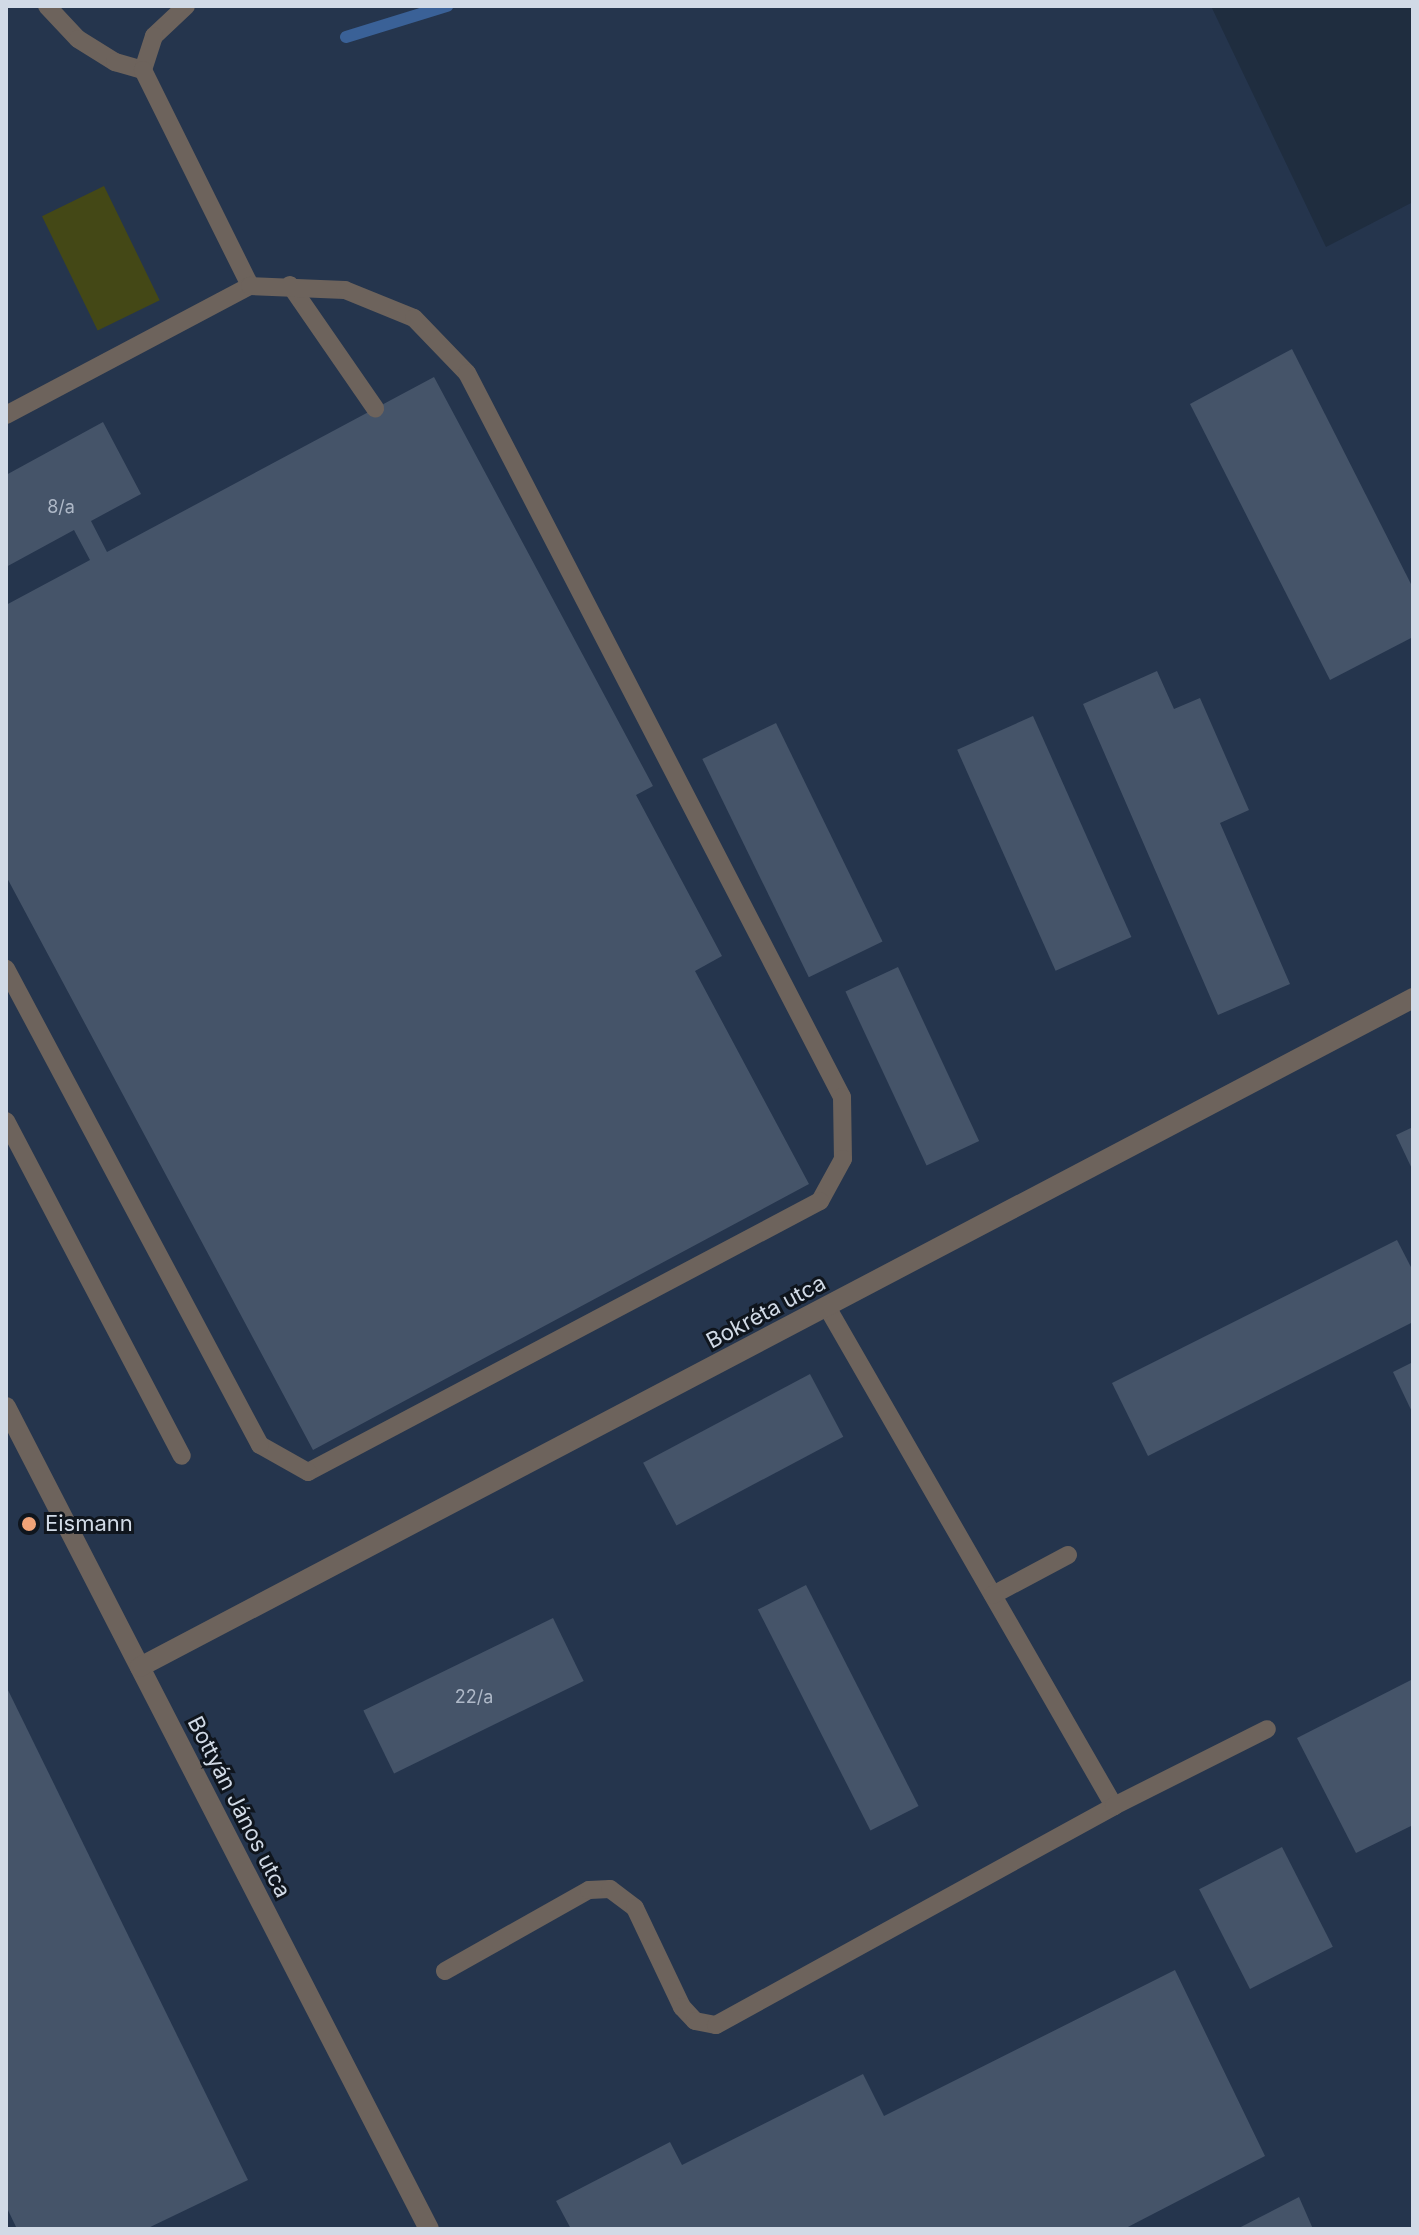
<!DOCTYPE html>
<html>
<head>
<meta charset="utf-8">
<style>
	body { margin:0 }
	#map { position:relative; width:1419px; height:2235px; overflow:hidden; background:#1f2d3f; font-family:Inter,sans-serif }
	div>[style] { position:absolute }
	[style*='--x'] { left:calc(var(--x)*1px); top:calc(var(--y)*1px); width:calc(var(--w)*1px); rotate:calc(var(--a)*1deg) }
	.built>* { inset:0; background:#25354d }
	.green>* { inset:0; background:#444816; transform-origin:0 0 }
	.stream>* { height:12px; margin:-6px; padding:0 6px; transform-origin:6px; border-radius:6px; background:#3a6197 }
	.building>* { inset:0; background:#455469; transform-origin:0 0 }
	.lane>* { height:18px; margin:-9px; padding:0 9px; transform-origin:9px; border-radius:9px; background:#6d635c }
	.street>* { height:20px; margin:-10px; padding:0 10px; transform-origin:10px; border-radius:10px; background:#6d635c }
	.dots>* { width:22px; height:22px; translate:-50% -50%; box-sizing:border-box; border:4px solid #0f151d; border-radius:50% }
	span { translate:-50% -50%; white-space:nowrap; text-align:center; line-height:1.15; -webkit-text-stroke:6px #0f151d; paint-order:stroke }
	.number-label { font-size:18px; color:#aeb8c7 }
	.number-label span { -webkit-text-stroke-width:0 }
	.street-label { font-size:22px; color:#d1dae6 }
	.poi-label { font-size:22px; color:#d1dae6 }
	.left { translate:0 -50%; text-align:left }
	.frame { position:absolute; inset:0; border:8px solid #d1dae6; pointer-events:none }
</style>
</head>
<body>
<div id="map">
	<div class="built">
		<i style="clip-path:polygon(6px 6px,1211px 6px,1326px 247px,1413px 202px,1413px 2229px,6px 2229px)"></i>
	</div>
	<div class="green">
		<i style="left:104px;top:186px;width:127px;height:69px;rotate:64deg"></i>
	</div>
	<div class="stream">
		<i style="--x:346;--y:37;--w:106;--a:-17.1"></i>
	</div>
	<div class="building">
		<i style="clip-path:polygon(1292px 349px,1413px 588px,1413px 637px,1330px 680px,1190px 404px)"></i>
		<i style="clip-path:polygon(434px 377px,653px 786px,636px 795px,722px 956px,695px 971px,809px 1184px,313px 1450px,6px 876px,6px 605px,90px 560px,74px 530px,6px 567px,6px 475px,103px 422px,141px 494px,91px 521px,107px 552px)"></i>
		<i style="clip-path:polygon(1157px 671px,1174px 709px,1200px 698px,1249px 810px,1220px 823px,1290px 984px,1218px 1015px,1083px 704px)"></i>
		<i style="left:1033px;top:716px;width:242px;height:83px;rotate:66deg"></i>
		<i style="left:776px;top:723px;width:243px;height:82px;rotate:64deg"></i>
		<i style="left:898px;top:967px;width:192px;height:58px;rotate:65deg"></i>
		<i style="clip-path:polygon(1413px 1127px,1413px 1171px,1396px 1135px)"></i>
		<i style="clip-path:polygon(1397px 1240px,1413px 1271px,1413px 1322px,1148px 1456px,1112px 1383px)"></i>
		<i style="clip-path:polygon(1413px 1362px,1413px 1414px,1393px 1372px)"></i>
		<i style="left:810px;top:1374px;width:71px;height:189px;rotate:62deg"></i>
		<i style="left:806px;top:1585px;width:248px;height:54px;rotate:63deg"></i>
		<i style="left:553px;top:1618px;width:70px;height:211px;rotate:64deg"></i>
		<i style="clip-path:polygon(1413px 1679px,1413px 1825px,1356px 1853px,1297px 1738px)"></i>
		<i style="clip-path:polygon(6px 1686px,248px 2180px,146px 2229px,17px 2229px,6px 2206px)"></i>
		<i style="left:1282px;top:1847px;width:112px;height:93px;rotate:63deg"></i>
		<i style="clip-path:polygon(1175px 1970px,1265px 2156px,1124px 2229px,571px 2229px,556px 2201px,670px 2142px,682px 2165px,863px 2074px,884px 2116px)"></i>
		<i style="clip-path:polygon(1299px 2197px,1313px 2229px,1237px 2229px)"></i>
	</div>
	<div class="lane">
		<i style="--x:47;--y:6;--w:45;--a:46.8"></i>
		<i style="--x:78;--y:39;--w:44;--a:31.9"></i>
		<i style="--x:115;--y:62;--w:29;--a:16"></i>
		<i style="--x:186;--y:6;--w:44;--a:136.8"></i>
		<i style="--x:154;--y:36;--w:36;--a:108"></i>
		<i style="--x:143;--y:70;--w:241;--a:63.6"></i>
		<i style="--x:290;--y:285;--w:150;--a:55.4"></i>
		<i style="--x:6;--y:415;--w:276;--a:-27.9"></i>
		<i style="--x:250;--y:286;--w:95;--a:2.4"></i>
		<i style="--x:345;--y:290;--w:74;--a:22.1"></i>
		<i style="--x:414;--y:318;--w:76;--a:46.1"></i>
		<i style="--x:467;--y:373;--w:815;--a:62.62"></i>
		<i style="--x:842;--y:1097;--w:62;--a:89.1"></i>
		<i style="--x:843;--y:1159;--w:48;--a:118.7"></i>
		<i style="--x:820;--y:1201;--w:579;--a:152.11"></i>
		<i style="--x:308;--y:1472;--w:55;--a:-150.6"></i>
		<i style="--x:260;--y:1445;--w:540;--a:-118.08"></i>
		<i style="--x:6;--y:1121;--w:378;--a:62.3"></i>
		<i style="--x:827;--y:1307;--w:576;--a:60.09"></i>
		<i style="--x:993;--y:1595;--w:85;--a:-28.1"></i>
		<i style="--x:445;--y:1971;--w:165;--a:-29.4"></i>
		<i style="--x:589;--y:1890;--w:21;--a:-3"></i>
		<i style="--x:610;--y:1889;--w:31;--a:37"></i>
		<i style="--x:635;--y:1908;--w:110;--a:64.6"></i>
		<i style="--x:682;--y:2007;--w:19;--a:47"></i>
		<i style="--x:695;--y:2021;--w:21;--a:11"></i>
		<i style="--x:716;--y:2025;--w:454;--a:-28.8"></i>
		<i style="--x:1114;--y:1806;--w:171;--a:-26.7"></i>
	</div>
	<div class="street">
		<i style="--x:6;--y:1407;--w:924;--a:62.77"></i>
		<i style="--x:140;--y:1667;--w:1438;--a:-27.72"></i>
	</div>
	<div class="dots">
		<i style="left:29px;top:1524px;background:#f0a378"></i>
	</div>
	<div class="number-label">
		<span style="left:61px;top:507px">8/a</span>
		<span style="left:474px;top:1697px">22/a</span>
	</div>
	<div class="street-label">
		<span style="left:766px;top:1312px;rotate:-28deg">Bokréta utca</span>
		<span style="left:239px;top:1807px;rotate:63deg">Bottyán János utca</span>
	</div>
	<div class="poi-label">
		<span class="left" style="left:45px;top:1524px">Eismann</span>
	</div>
	<div class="frame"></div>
</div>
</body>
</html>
